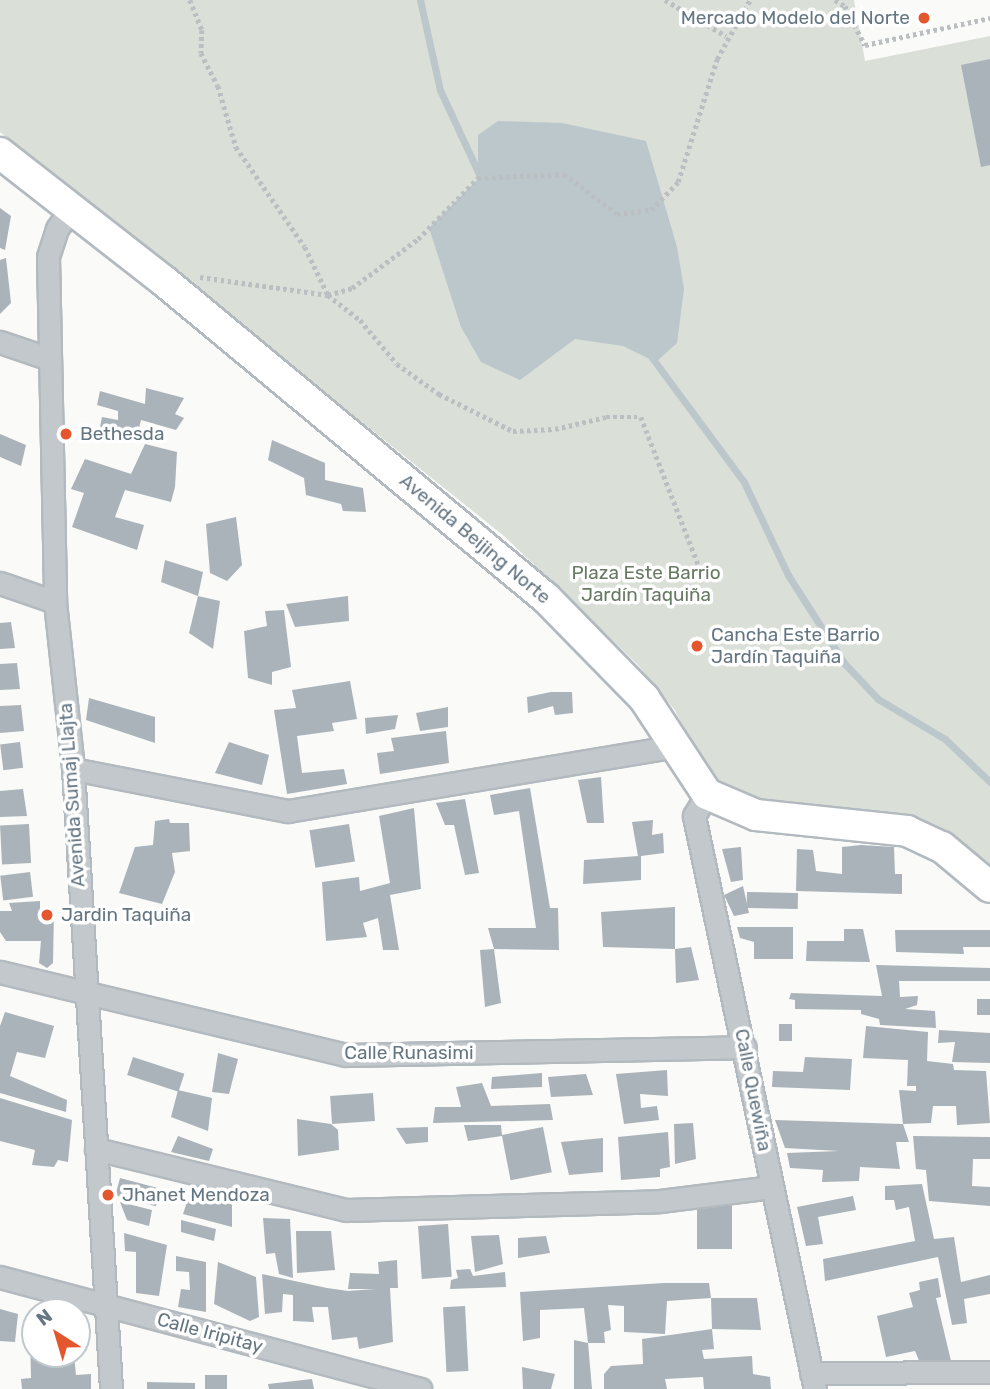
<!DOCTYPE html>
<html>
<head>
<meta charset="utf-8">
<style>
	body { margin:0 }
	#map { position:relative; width:990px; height:1389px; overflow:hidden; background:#fafaf8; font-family:Rubik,sans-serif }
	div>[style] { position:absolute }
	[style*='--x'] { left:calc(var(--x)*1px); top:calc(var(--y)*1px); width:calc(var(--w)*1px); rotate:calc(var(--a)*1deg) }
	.green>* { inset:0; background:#dadfd7 }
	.water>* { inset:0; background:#bbc7cb }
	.stream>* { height:7px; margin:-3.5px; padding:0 3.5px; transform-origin:3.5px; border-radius:3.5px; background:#bbc7cb }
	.building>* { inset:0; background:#aab3b9; transform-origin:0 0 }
	.path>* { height:4.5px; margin-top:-2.25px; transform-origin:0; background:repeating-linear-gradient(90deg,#bbbfc2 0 3.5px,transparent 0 7px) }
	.roads { filter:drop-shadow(2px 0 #b3babf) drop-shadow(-2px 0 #b3babf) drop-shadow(0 2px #b3babf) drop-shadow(0 -2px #b3babf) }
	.street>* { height:21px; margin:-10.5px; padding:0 10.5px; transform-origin:10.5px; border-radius:10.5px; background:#c3c8cc }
	.secondary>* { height:30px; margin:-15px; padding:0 15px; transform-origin:15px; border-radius:15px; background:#fff }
	.dots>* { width:19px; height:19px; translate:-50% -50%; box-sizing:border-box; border:4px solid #fff; border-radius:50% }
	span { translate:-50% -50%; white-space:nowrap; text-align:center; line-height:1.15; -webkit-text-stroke:7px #fff; paint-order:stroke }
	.poi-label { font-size:19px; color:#657683 }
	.right { translate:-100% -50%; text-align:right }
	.left { translate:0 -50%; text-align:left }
	.street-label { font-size:19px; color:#657683 }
	.park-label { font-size:19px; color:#687a64 }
	.north { position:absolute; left:21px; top:1298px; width:70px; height:70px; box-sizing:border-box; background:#fff; border:2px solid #c1c8cd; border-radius:50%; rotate:323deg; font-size:19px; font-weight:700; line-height:28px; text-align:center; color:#657683 }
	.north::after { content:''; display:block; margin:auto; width:24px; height:32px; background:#e4572e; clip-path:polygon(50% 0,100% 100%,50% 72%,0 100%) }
</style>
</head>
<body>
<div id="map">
	<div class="green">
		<i style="clip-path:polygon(0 0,854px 0,865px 61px,990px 36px,990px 864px,930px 825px,892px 814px,770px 805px,742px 798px,718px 782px,703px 764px,674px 709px,637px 664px,504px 536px,0 132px)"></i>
	</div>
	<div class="water">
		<i style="clip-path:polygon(498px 121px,562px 123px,646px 141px,677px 247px,684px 289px,677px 343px,656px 362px,623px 346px,575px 339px,520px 380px,481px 362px,461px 327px,429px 228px,478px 179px,478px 135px)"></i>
	</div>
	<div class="stream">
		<i style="--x:420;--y:0;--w:92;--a:77.5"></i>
		<i style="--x:440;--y:90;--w:105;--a:65.1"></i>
		<i style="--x:650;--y:355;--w:158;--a:53.5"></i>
		<i style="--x:744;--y:482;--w:103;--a:64.7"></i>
		<i style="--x:788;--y:575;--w:106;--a:57.4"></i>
		<i style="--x:845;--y:664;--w:48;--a:46.7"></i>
		<i style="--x:878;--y:699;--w:78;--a:30.8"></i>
		<i style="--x:945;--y:739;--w:62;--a:43.7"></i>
	</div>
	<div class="building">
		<i style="clip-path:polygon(990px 59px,990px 165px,981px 167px,961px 65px)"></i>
		<i style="clip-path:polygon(0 208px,11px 216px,5px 250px,0 248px)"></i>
		<i style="clip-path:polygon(6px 258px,11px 303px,0 314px,0 260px)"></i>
		<i style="clip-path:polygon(146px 388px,184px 398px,175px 414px,184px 418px,176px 430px,141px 420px,136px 441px,100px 427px,102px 417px,118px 420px,118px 411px,97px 405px,100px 391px,145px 404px)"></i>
		<i style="clip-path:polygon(0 434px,26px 445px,21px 466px,0 457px)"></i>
		<i style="clip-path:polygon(272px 440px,325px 463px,325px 480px,363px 488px,366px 512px,343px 511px,341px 504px,306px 495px,304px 478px,268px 460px)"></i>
		<i style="clip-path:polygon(145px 444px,177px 452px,175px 487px,171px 502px,125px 490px,115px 517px,144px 525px,137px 550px,72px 527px,84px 493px,71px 489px,85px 459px,131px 474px)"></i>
		<i style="clip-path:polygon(236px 517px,242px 565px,227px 581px,210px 573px,206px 524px)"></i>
		<i style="clip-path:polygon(165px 560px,203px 572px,198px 596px,161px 582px)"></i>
		<i style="clip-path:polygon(198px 596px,220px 601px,213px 649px,189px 633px)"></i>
		<i style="clip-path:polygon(348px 596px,349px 621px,295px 627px,286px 604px)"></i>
		<i style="clip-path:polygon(284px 610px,291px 667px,272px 672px,272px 685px,248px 678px,244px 631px,267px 626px,265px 611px)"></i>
		<i style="clip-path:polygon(11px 622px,15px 648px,0 649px,0 623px)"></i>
		<i style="clip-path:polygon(17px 663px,20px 689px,0 690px,0 664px)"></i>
		<i style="clip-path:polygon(350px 681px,357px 719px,332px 723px,334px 731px,297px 736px,302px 773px,344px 769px,347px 784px,287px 794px,274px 710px,296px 708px,292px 690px)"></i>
		<i style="clip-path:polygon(551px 692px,572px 692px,573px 713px,555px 715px,553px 706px,528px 713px,527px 697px)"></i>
		<i style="clip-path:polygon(89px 698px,155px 717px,155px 743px,86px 720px)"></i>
		<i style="clip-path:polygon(21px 705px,24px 731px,0 733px,0 706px)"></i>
		<i style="clip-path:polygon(448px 707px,448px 727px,420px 731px,416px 713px)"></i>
		<i style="clip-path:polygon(398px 715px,395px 729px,366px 734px,365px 718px)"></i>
		<i style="clip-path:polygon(446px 731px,449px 763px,380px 774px,377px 753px,394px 751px,391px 738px)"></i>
		<i style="left:20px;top:742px;width:26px;height:20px;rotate:83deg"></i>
		<i style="clip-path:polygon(229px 742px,269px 755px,262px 785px,215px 773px)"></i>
		<i style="clip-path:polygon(601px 777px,604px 823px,587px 823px,578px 780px)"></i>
		<i style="clip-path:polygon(530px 788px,550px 908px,558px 908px,559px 950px,494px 949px,488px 928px,536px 928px,519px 811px,494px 815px,490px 795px)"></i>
		<i style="clip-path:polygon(23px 789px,27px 816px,0 817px,0 791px)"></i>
		<i style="clip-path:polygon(465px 799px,479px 873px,465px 875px,454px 825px,445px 825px,436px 803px)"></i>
		<i style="clip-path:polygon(414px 808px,421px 889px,390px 895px,399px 950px,383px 950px,378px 918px,363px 923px,367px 937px,326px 941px,322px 882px,359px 877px,360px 891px,390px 883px,379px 816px)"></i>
		<i style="clip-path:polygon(169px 819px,170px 823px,189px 823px,190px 851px,172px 853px,175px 872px,162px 904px,119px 893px,135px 847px,153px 845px,155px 821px)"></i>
		<i style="clip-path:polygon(653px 820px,652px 835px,663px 833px,664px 853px,641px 856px,641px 880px,583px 884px,584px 860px,638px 856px,632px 822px)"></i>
		<i style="left:29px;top:824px;width:39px;height:29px;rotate:87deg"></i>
		<i style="left:349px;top:824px;width:38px;height:40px;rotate:81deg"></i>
		<i style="clip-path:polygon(861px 845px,894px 847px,895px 874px,902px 874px,902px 894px,796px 891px,797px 849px,813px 850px,816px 871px,842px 874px,842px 847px)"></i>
		<i style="clip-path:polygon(741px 847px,743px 880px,731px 882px,722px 849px)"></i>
		<i style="left:30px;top:872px;width:25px;height:30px;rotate:83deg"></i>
		<i style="clip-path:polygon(743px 886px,749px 913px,734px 916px,724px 895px)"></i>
		<i style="left:747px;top:892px;width:51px;height:16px;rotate:1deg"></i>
		<i style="clip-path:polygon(40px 901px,40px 909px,54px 911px,53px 963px,47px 968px,39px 963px,41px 941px,6px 941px,0 932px,0 911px,12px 911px,9px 903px)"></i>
		<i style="clip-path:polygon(675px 907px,675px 949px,603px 947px,601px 912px)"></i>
		<i style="clip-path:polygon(737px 927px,793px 927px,793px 959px,754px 959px,754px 942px,740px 938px)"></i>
		<i style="clip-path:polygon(844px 929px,863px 929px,870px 962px,806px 961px,807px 941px,844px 941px)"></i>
		<i style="clip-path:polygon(895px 930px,990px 930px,990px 947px,963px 947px,964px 954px,896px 952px)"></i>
		<i style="clip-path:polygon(691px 947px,699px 980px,676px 983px,675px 949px)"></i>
		<i style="clip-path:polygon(494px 949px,501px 1003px,485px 1007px,480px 950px)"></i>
		<i style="clip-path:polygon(876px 965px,990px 968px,990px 981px,899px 981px,900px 997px,918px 996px,917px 1005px,905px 1009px,935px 1011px,936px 1028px,880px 1025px,879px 1019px,861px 1014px,861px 1010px,795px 1009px,795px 1000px,789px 999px,791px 993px,882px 996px)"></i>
		<i style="left:977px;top:999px;width:13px;height:16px"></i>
		<i style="clip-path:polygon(5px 1012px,54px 1026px,45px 1058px,17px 1052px,10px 1076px,67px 1100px,66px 1112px,0 1093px,0 1026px)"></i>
		<i style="left:779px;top:1024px;width:13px;height:17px"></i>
		<i style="clip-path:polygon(866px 1026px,928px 1032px,927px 1061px,953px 1064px,954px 1070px,986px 1071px,990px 1123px,957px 1125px,956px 1106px,933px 1106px,931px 1123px,903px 1124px,899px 1090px,916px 1091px,916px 1086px,907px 1086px,908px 1060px,863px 1058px)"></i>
		<i style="clip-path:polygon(939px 1030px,990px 1033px,990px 1063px,952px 1062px,955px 1042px,938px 1043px)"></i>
		<i style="clip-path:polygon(218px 1053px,238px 1059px,229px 1094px,212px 1092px)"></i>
		<i style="left:133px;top:1057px;width:54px;height:19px;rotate:18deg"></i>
		<i style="clip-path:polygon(805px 1057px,852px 1059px,850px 1090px,772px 1087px,773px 1071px,803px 1072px)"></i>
		<i style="clip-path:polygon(667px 1070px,668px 1096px,640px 1094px,641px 1108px,657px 1106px,659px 1120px,624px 1124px,616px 1074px)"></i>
		<i style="clip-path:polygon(542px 1073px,542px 1087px,491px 1089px,492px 1077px)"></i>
		<i style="clip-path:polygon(586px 1074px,593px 1095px,551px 1097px,548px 1077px)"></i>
		<i style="clip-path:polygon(482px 1083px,491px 1106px,550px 1104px,553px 1120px,433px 1123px,435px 1107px,461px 1107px,456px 1087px)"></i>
		<i style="clip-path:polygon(178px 1090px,212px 1098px,208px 1131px,171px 1117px)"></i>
		<i style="left:373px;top:1093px;width:28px;height:43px;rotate:86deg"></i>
		<i style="clip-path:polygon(0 1098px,72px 1120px,68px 1162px,58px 1160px,54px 1167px,32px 1165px,35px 1150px,0 1141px)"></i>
		<i style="clip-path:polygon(297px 1119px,331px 1124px,338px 1130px,339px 1150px,298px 1156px)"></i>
		<i style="clip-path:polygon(775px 1120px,903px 1124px,909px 1142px,896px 1142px,900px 1169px,860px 1167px,859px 1181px,822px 1182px,823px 1170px,790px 1168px,787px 1153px,839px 1151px,785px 1148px)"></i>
		<i style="clip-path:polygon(693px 1123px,696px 1159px,675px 1164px,674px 1124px)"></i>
		<i style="clip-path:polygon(464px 1125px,501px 1125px,502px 1136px,468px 1141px)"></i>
		<i style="clip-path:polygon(428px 1127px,428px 1142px,406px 1144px,396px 1128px)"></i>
		<i style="left:543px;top:1127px;width:46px;height:42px;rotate:79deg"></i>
		<i style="clip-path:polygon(668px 1132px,670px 1167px,660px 1169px,660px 1177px,621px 1180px,618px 1137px)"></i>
		<i style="clip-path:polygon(178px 1136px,213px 1149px,209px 1161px,171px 1152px)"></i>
		<i style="clip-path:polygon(913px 1136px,990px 1137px,990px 1159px,973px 1159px,972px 1186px,990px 1187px,990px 1206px,929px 1201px,926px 1170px,916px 1169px)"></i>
		<i style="clip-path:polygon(603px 1138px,603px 1172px,569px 1175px,561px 1142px)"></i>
		<i style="left:120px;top:1178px;width:42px;height:18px;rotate:15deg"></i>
		<i style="clip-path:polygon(922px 1184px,934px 1239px,954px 1237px,961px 1282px,990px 1275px,990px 1294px,964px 1299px,967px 1323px,952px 1325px,938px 1257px,825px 1281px,823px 1259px,915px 1241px,909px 1207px,896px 1210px,894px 1200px,885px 1200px,885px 1186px)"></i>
		<i style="clip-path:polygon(190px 1193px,232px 1204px,232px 1227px,183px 1214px)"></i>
		<i style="clip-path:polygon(853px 1196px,856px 1210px,818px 1217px,823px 1244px,806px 1246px,797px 1207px)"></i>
		<i style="clip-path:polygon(120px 1202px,152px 1210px,149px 1226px,127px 1220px)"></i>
		<i style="left:732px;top:1204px;width:45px;height:35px;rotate:90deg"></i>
		<i style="clip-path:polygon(263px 1218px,290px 1219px,293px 1278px,279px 1274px,275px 1253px,266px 1254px)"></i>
		<i style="clip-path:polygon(181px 1220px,216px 1229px,214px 1241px,181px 1232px)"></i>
		<i style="left:448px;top:1224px;width:53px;height:30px;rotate:86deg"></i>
		<i style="clip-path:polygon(296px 1231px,331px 1231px,335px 1270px,297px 1273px)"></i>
		<i style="clip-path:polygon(124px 1233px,167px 1245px,159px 1296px,136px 1293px,136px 1252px,125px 1251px)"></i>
		<i style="clip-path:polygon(499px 1235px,503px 1264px,475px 1272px,471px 1236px)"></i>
		<i style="clip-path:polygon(546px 1236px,550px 1253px,518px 1258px,518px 1238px)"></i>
		<i style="clip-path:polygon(176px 1256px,206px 1262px,206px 1312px,178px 1307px,181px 1289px,190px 1290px,189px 1272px,176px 1271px)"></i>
		<i style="clip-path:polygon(397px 1260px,398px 1288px,390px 1288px,393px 1342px,359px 1349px,357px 1337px,332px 1340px,328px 1307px,312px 1307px,314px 1322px,293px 1321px,293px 1295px,283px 1294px,282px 1312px,265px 1314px,262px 1274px,327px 1288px,348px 1291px,375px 1289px,348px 1289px,350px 1273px,379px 1274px,378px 1262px)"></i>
		<i style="clip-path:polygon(218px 1262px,256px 1277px,259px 1317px,250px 1321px,214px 1304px)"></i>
		<i style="clip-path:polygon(470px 1269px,473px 1276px,505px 1272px,506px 1287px,450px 1289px,451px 1280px,458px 1278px,456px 1270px)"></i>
		<i style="clip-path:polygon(938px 1278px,941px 1297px,936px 1298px,951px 1361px,920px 1363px,915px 1351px,886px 1357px,877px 1316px,913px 1307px,909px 1293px,920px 1290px,919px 1282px)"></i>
		<i style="clip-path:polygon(664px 1283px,709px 1283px,711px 1298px,757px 1298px,761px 1330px,712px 1329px,711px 1298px,667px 1301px,665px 1334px,624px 1332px,624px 1306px,608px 1305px,611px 1330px,604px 1332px,605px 1343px,588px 1343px,584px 1308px,540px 1310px,540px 1338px,523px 1341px,520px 1292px)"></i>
		<i style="left:465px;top:1306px;width:65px;height:22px;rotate:87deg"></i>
		<i style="clip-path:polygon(0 1309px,18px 1314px,15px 1342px,0 1341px)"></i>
		<i style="clip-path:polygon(712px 1329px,714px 1349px,702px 1350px,704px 1359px,752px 1356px,753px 1374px,770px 1377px,771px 1389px,704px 1389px,703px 1377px,665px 1379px,667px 1389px,604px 1389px,604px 1374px,611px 1366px,643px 1364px,642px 1339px)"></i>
		<i style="clip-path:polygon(30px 1333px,35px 1333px,35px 1354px,74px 1354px,76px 1375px,91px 1374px,91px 1389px,22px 1389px,21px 1379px,31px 1378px)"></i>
		<i style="clip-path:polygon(574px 1340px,588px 1343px,592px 1389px,574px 1389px)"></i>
		<i style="clip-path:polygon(522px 1367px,555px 1374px,551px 1389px,523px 1389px)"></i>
		<i style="left:205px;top:1375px;width:22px;height:14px"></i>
		<i style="clip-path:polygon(312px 1379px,314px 1389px,269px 1389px,268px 1384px)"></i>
		<i style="clip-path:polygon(147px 1382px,195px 1383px,195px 1389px,147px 1389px)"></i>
	</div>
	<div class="path">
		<i style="--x:190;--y:0;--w:32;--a:68"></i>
		<i style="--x:202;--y:30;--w:23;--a:92"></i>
		<i style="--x:201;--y:53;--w:37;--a:63"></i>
		<i style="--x:218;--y:86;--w:64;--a:73.6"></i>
		<i style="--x:236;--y:147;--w:121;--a:55.4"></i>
		<i style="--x:305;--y:247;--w:53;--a:64.4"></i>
		<i style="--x:328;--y:295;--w:41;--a:38"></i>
		<i style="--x:360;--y:320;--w:57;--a:49.9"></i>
		<i style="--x:397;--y:364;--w:52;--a:35.5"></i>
		<i style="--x:439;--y:394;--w:83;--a:26.6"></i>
		<i style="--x:513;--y:431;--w:42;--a:-2.7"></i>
		<i style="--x:555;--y:429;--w:52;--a:-13.2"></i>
		<i style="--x:606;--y:417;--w:35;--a:0"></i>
		<i style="--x:641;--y:417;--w:168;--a:68.8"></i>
		<i style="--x:665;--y:0;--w:71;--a:30.5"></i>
		<i style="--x:835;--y:0;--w:12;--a:31"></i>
		<i style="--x:845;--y:6;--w:44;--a:62.9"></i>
		<i style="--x:865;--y:45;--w:128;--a:-12.2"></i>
		<i style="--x:200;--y:277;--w:129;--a:8"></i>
		<i style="--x:328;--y:295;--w:25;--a:-16"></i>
		<i style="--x:352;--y:288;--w:82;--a:-36.6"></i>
		<i style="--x:418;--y:239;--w:86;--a:-45.5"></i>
		<i style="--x:478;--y:178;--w:86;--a:-2.7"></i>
		<i style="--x:564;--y:174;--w:66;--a:37"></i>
		<i style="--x:617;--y:214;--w:34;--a:-7"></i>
		<i style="--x:651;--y:210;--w:39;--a:-46"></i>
		<i style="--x:678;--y:182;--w:129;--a:-72.4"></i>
		<i style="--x:717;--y:59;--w:68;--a:-60.8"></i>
	</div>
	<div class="roads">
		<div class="street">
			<i style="--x:72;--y:208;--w:26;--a:126"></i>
			<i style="--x:57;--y:229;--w:29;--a:108"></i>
			<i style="--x:48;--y:257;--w:345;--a:88.8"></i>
			<i style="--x:55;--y:602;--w:168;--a:83.8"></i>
			<i style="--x:73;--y:769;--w:621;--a:86.49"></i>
			<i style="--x:0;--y:342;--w:50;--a:18.8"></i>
			<i style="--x:0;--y:583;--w:58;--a:19.1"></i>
			<i style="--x:73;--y:769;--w:219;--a:11.1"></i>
			<i style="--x:288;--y:811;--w:392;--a:-9.5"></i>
			<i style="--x:707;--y:794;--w:26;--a:121"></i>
			<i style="--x:694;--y:816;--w:586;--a:78.08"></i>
			<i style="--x:0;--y:972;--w:355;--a:13.5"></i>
			<i style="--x:345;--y:1055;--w:400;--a:-1.1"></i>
			<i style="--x:96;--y:1149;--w:257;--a:13.7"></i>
			<i style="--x:346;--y:1210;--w:314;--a:-1.6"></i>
			<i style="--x:660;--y:1201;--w:113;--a:-7.1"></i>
			<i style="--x:0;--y:1277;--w:435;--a:14.9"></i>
			<i style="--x:811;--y:1373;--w:179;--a:-0.3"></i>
		</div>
		<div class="secondary">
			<i style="--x:0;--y:153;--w:208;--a:38"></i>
			<i style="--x:164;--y:281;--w:496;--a:39.7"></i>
			<i style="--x:546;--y:598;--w:140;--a:45.6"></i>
			<i style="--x:644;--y:698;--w:115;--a:56.7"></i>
			<i style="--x:707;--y:794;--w:53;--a:23.2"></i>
			<i style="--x:756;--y:815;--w:152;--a:6"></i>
			<i style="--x:907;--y:831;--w:38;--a:25"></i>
			<i style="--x:942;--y:847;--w:62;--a:39.8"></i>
		</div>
	</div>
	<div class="dots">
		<i style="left:924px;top:18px;background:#e4572e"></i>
		<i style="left:66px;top:434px;background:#e4572e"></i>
		<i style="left:697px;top:646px;background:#e4572e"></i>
		<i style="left:47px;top:915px;background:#e4572e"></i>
		<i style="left:108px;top:1195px;background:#e4572e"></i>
	</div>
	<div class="poi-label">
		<span class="right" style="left:910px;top:18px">Mercado Modelo del Norte</span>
		<span class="left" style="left:80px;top:434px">Bethesda</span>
		<span class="left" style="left:711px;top:646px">Cancha Este Barrio<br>Jardín Taquiña</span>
		<span class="left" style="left:61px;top:915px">Jardin Taquiña</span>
		<span class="left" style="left:122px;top:1195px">Jhanet Mendoza</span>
	</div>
	<div class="street-label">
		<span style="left:475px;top:539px;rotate:40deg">Avenida Beijing Norte</span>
		<span style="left:72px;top:795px;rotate:-94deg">Avenida Sumaj Llajta</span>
		<span style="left:409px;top:1053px">Calle Runasimi</span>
		<span style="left:753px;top:1090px;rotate:79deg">Calle Quewiña</span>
		<span style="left:210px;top:1333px;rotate:15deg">Calle Iripitay</span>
	</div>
	<div class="park-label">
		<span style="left:646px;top:584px">Plaza Este Barrio<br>Jardín Taquiña</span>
	</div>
	<div class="north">N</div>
</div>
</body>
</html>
